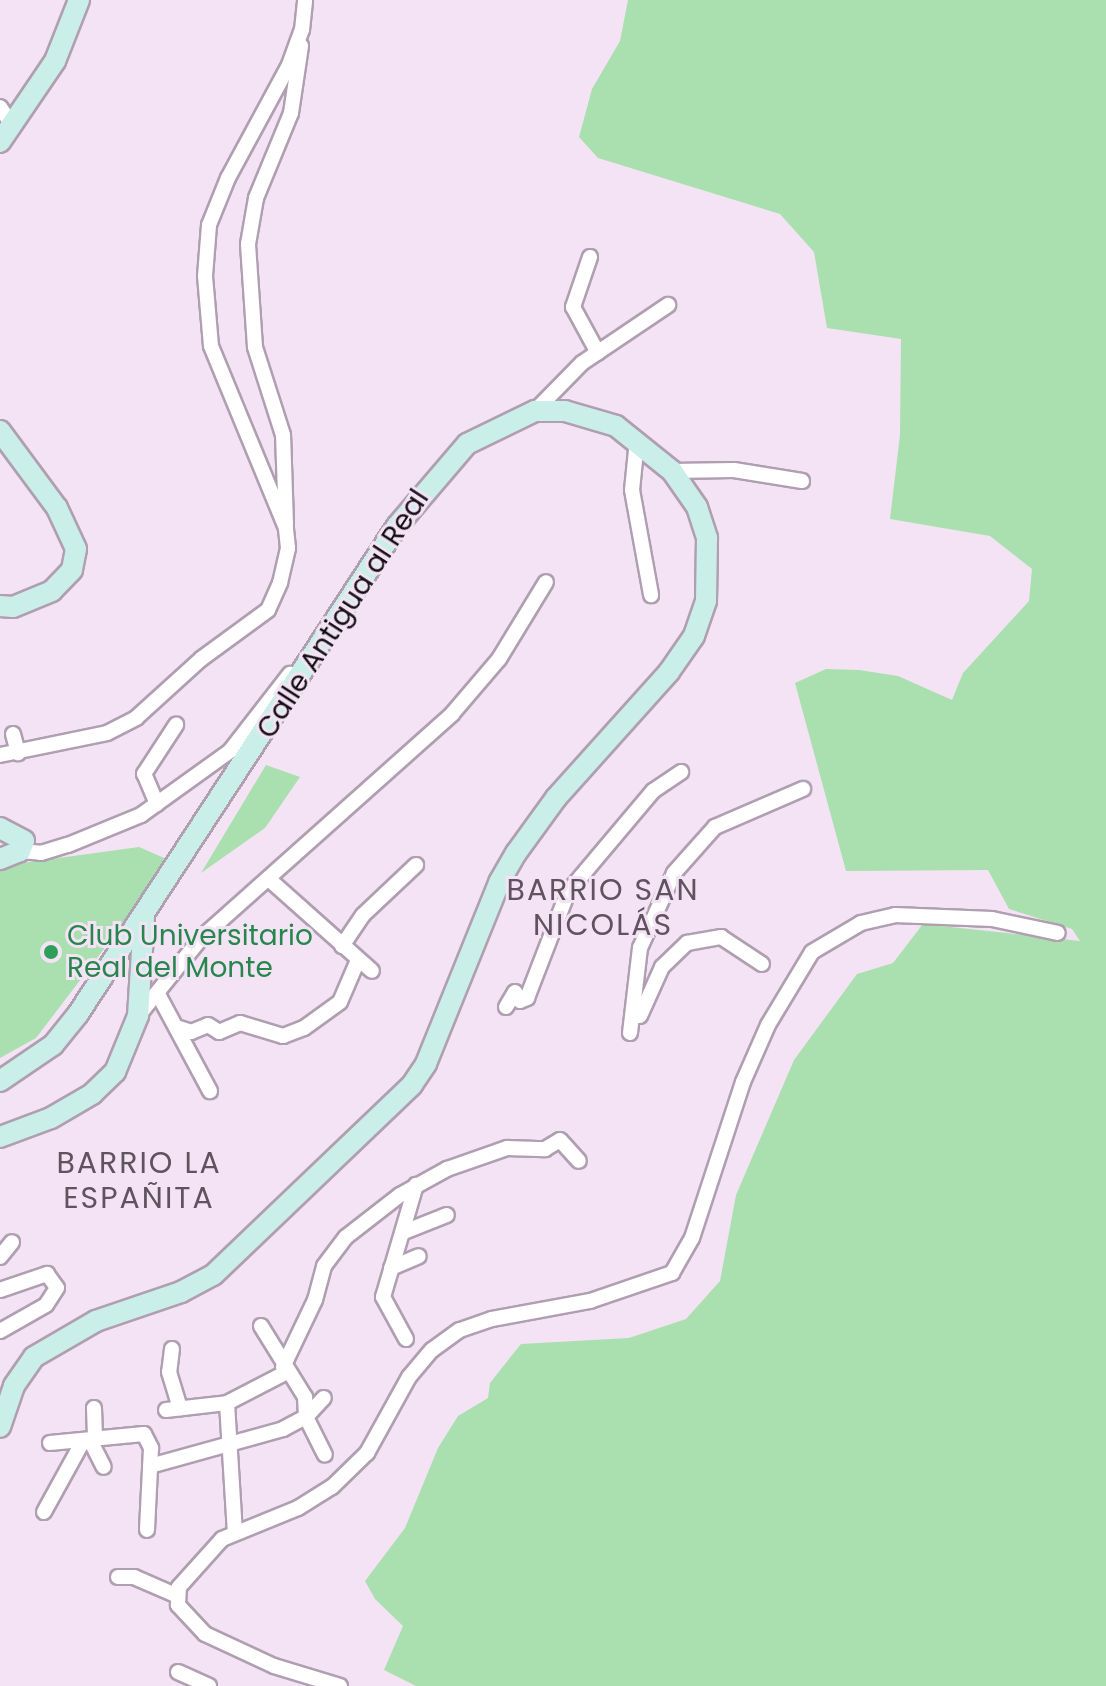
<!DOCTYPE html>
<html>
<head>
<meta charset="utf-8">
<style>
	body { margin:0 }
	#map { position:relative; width:1106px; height:1686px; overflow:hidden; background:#f4e3f5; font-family:Poppins,sans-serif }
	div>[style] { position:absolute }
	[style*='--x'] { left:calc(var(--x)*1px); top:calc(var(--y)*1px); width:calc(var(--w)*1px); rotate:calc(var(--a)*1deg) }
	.green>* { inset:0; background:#aadfaf }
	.roads { filter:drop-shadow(2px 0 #af9fb0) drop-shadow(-2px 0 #af9fb0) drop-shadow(0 2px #af9fb0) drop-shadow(0 -2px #af9fb0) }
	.minor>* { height:14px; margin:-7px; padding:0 7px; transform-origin:7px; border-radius:7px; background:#fff }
	.secondary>* { height:20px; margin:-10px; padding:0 10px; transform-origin:10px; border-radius:10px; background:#caefe9 }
	.dots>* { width:22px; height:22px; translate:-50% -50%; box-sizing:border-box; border:4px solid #f4e3f5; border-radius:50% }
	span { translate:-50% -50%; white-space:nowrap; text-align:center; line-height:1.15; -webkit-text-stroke:6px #f4e3f5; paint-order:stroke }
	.street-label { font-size:28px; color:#130e14 }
	.leisure-label { font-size:28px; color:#27864d }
	.left { translate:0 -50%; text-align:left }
	.neighbourhood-label { font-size:30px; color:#605261; letter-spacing:2px }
</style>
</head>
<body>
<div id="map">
	<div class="green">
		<i style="clip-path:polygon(628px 0,1106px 0,1106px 1686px,416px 1686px,384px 1670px,403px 1626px,375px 1599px,365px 1581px,405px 1528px,438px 1448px,458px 1416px,488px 1398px,490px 1383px,521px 1344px,629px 1338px,686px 1319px,720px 1281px,736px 1195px,794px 1060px,857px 974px,893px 963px,923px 924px,1080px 941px,1072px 929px,1009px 909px,988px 870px,846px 871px,795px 683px,826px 669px,859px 670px,898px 676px,952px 700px,963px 673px,1029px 601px,1032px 569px,990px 536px,890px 519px,900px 435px,901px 339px,827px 328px,814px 252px,780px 214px,598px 158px,579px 137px,592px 89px,620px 41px)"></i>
		<i style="clip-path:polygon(266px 765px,300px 777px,265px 828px,201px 873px)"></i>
		<i style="clip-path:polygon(139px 847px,171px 861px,36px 1038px,0 1058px,0 866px)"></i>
	</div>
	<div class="roads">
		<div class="minor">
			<i style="--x:0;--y:107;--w:23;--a:56"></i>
			<i style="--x:590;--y:257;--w:53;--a:108.8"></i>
			<i style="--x:573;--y:307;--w:52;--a:61.5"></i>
			<i style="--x:535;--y:411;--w:67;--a:-45.6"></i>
			<i style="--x:582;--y:363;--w:104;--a:-34"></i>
			<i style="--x:637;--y:440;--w:50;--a:95.7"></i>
			<i style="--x:632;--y:490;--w:107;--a:79.7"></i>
			<i style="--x:672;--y:471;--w:62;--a:-0.9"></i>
			<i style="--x:734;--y:470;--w:69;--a:9.2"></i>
			<i style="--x:286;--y:524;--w:89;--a:-91.9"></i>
			<i style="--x:283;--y:435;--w:92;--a:-107.7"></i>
			<i style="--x:255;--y:347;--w:103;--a:-93.9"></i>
			<i style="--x:248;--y:244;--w:47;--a:-80.1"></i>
			<i style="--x:256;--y:198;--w:92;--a:-67.6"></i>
			<i style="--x:291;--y:113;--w:68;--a:-81.5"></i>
			<i style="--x:13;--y:734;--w:20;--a:75"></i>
			<i style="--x:0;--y:755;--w:109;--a:-11.6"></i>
			<i style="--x:107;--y:733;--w:33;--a:-27"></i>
			<i style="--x:136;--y:718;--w:88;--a:-42.2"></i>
			<i style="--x:201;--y:659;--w:83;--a:-36.2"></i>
			<i style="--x:268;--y:610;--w:30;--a:-66"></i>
			<i style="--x:280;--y:583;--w:36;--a:-77"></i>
			<i style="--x:288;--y:548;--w:20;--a:-96"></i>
			<i style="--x:286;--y:528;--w:197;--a:-112.4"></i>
			<i style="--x:211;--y:346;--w:70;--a:-94.9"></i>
			<i style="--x:205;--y:276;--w:51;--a:-85.5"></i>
			<i style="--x:209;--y:225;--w:51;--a:-68"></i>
			<i style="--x:228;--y:178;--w:128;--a:-61.6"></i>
			<i style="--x:289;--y:65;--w:37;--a:-70"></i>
			<i style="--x:302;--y:30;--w:30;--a:-84"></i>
			<i style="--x:157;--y:804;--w:33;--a:-113"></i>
			<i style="--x:144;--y:774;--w:59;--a:-56.9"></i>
			<i style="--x:20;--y:851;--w:21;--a:5"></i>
			<i style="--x:41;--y:853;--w:28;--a:-17"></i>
			<i style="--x:68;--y:845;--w:79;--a:-22.3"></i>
			<i style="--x:141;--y:815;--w:110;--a:-35.7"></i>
			<i style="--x:230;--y:751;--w:98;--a:-52.1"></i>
			<i style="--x:271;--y:881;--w:135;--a:41.7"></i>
			<i style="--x:342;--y:946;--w:37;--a:-56"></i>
			<i style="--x:363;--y:915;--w:73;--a:-43.3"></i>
			<i style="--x:159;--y:996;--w:108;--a:61.8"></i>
			<i style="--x:506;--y:1007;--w:17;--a:-59"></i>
			<i style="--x:515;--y:992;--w:10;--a:61"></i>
			<i style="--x:520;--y:1001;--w:8;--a:-23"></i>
			<i style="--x:527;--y:998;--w:114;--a:-68.9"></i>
			<i style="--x:568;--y:892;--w:132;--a:-49.9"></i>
			<i style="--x:653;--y:791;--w:34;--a:-34"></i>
			<i style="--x:138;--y:1016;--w:102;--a:-51"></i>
			<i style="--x:202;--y:937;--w:335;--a:-41.7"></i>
			<i style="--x:452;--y:714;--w:72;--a:-49.5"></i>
			<i style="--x:499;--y:659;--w:90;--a:-58.6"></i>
			<i style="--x:640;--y:1016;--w:54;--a:-65.8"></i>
			<i style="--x:662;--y:967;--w:35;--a:-44"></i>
			<i style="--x:687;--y:943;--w:35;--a:-10"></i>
			<i style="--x:721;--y:937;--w:49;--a:33.4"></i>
			<i style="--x:179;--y:1028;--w:13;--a:18"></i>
			<i style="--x:191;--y:1032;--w:18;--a:-22"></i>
			<i style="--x:208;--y:1025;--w:13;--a:32"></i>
			<i style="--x:219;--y:1032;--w:23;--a:-23"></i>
			<i style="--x:240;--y:1023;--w:45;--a:16.8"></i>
			<i style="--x:283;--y:1036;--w:22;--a:-21"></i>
			<i style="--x:304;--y:1028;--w:44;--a:-35.8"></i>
			<i style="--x:340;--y:1002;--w:46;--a:-66.8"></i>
			<i style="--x:630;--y:1033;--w:86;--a:-83.3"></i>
			<i style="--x:640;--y:948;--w:82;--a:-65.6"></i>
			<i style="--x:674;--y:873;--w:62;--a:-48.3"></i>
			<i style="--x:715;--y:827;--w:96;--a:-23.4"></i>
			<i style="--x:404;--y:1232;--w:46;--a:-21.6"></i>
			<i style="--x:0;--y:1257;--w:19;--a:-51"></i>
			<i style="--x:391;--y:1268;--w:30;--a:-23"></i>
			<i style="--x:0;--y:1290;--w:50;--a:-18.8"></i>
			<i style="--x:47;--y:1274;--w:17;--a:54"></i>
			<i style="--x:57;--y:1288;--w:20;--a:123"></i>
			<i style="--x:46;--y:1305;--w:53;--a:150.5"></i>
			<i style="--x:261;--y:1326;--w:84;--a:58.2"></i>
			<i style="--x:305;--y:1397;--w:20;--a:87"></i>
			<i style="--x:306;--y:1417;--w:42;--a:63.4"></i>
			<i style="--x:406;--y:1339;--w:48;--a:-118.7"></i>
			<i style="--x:383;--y:1297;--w:117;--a:-73.6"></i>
			<i style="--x:172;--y:1349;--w:23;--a:97"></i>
			<i style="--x:169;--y:1372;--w:38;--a:73"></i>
			<i style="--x:283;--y:1367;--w:74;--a:-64.5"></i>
			<i style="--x:315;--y:1300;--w:35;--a:-75"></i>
			<i style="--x:324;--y:1266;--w:36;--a:-53"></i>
			<i style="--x:346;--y:1237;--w:68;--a:-37.9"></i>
			<i style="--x:400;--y:1195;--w:54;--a:-29"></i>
			<i style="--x:447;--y:1169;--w:64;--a:-19.3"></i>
			<i style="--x:507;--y:1148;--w:38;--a:2"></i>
			<i style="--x:545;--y:1149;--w:17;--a:-31"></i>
			<i style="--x:560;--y:1140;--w:28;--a:48"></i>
			<i style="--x:227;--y:1403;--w:130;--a:86.5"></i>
			<i style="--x:94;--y:1408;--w:32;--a:88"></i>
			<i style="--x:166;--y:1410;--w:61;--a:-6.5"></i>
			<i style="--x:227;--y:1403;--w:68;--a:-27.3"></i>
			<i style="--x:90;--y:1440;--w:30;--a:63"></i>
			<i style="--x:50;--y:1443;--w:94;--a:-5.5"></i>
			<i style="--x:144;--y:1434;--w:16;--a:63"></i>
			<i style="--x:151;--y:1448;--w:82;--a:92.8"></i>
			<i style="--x:150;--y:1466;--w:138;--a:-15.5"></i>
			<i style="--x:283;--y:1429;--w:26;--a:-28"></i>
			<i style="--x:306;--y:1417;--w:26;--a:-47"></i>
			<i style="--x:44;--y:1512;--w:81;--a:-61.2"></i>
			<i style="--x:118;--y:1577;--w:16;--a:0"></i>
			<i style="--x:134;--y:1577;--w:48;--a:23.4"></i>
			<i style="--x:178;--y:1672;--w:34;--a:24"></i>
			<i style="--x:340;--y:1686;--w:69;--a:-163.1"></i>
			<i style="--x:274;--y:1666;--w:76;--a:-155.1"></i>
			<i style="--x:205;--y:1634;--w:40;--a:-133"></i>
			<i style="--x:178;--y:1605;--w:18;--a:-87"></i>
			<i style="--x:179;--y:1587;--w:64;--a:-48.1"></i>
			<i style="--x:222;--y:1539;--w:82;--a:-22.2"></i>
			<i style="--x:298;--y:1508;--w:40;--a:-32"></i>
			<i style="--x:332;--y:1487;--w:49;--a:-44.2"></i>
			<i style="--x:367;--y:1453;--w:87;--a:-61.1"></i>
			<i style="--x:409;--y:1377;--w:35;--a:-50"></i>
			<i style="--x:432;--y:1350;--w:34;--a:-36"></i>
			<i style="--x:460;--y:1330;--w:34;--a:-19"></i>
			<i style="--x:492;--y:1319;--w:100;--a:-10.4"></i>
			<i style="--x:590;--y:1301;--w:87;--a:-18.9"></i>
			<i style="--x:672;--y:1273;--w:40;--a:-60.3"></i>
			<i style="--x:692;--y:1238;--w:164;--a:-71.9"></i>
			<i style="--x:743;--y:1082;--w:62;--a:-66.3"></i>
			<i style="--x:768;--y:1025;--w:85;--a:-58.9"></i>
			<i style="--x:812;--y:952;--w:57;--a:-30.6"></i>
			<i style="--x:861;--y:923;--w:35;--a:-13"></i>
			<i style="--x:895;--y:915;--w:97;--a:2.4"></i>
			<i style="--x:992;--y:919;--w:67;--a:12"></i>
		</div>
		<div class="secondary">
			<i style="--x:0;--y:142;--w:98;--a:-55.8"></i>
			<i style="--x:55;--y:61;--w:66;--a:-68.5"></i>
			<i style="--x:0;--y:431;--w:96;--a:53.5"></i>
			<i style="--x:57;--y:508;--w:45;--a:65.1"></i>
			<i style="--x:76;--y:549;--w:21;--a:101"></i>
			<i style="--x:72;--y:570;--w:29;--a:134"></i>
			<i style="--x:52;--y:591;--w:42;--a:157.7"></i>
			<i style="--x:13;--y:607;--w:13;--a:-176"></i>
			<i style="--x:0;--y:828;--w:27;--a:28"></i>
			<i style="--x:24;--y:841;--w:11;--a:112"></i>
			<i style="--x:20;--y:851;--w:22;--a:158"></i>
			<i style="--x:0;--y:1081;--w:64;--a:-34.2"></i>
			<i style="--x:53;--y:1045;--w:40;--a:-51"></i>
			<i style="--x:78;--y:1014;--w:583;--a:-56.83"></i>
			<i style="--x:397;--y:526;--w:108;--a:-49.5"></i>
			<i style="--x:467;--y:444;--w:76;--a:-25.9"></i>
			<i style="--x:535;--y:411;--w:30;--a:0"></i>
			<i style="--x:565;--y:411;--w:53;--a:16.4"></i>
			<i style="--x:616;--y:426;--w:72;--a:38.8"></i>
			<i style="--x:672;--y:471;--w:44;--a:55.2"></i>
			<i style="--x:697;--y:507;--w:33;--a:72"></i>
			<i style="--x:707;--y:538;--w:63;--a:90.9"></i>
			<i style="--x:706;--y:601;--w:37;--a:109"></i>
			<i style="--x:694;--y:636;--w:44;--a:124.8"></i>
			<i style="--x:669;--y:672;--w:169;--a:131.9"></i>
			<i style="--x:556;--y:798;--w:68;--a:126"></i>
			<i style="--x:516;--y:853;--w:34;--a:120"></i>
			<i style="--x:499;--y:883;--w:195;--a:112"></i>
			<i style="--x:426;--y:1064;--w:25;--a:124"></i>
			<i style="--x:412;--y:1085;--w:275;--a:136.3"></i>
			<i style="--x:213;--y:1275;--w:36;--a:152"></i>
			<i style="--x:181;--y:1292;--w:90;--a:161.2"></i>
			<i style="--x:96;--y:1321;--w:72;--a:149.9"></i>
			<i style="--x:34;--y:1357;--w:35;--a:125"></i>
			<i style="--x:14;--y:1386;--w:43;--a:108.9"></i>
			<i style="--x:0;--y:1137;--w:54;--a:-20.4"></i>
			<i style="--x:51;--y:1118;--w:48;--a:-30.3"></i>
			<i style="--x:92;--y:1094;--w:32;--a:-44"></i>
			<i style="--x:115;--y:1072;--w:61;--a:-67.7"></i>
			<i style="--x:138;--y:1016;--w:98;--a:-86.5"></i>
		</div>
	</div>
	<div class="dots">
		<i style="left:51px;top:952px;background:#2e9e5b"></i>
	</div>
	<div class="street-label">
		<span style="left:343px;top:614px;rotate:-57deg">Calle Antigua al Real</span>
	</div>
	<div class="leisure-label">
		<span class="left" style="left:67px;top:952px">Club Universitario<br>Real del Monte</span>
	</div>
	<div class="neighbourhood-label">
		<span style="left:603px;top:907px">BARRIO SAN<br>NICOLÁS</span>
		<span style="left:139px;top:1180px">BARRIO LA<br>ESPAÑITA</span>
	</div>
</div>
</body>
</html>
